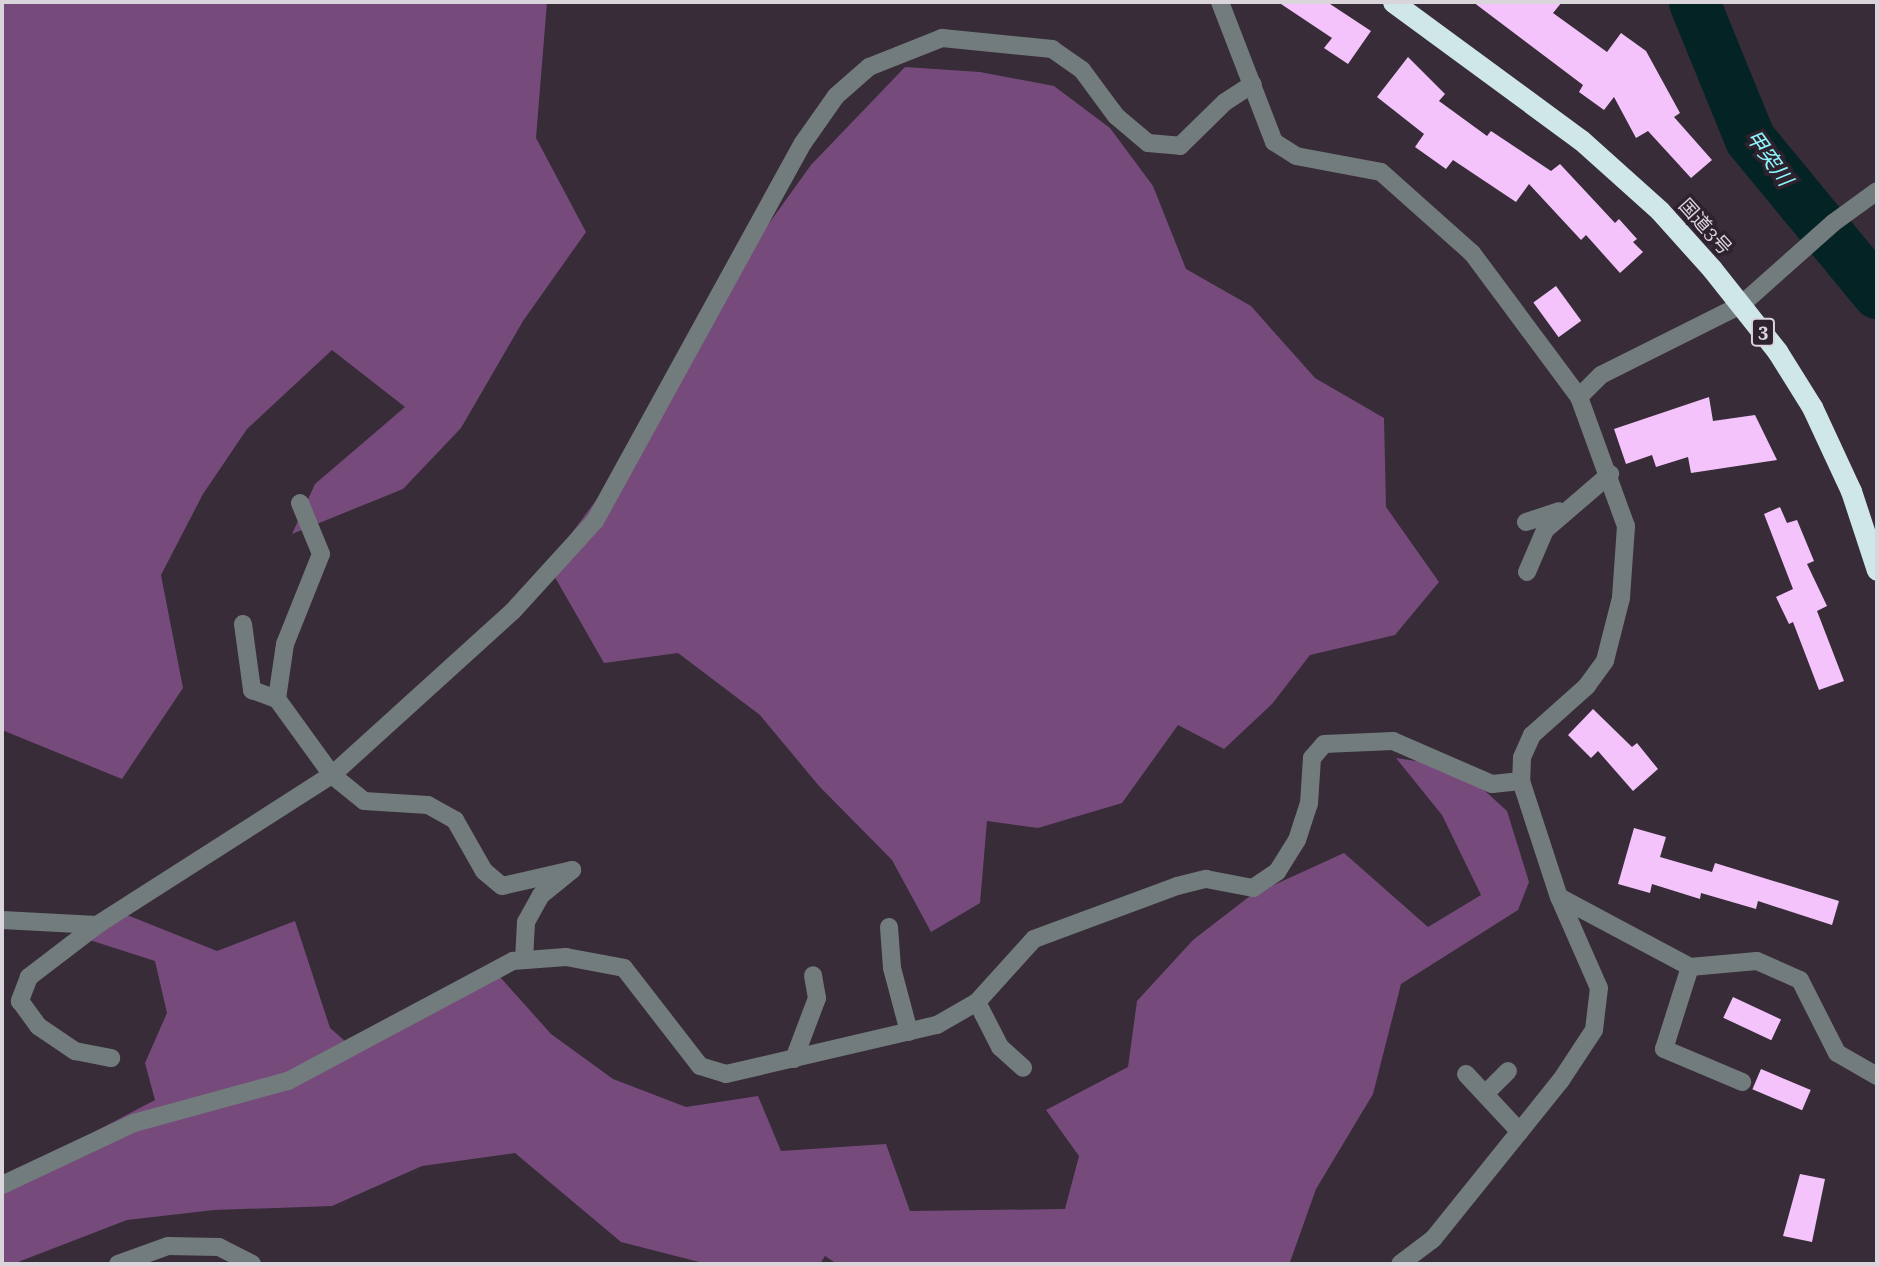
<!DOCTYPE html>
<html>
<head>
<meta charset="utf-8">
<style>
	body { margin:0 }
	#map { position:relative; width:1879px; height:1266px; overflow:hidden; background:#372c38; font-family:"Roboto Serif","Noto Sans JP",serif }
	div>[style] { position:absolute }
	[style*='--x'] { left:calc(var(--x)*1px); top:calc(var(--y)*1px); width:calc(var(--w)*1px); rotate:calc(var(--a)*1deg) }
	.forest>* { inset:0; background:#764b7c }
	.river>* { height:51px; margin:-25.5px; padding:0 25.5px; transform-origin:25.5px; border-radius:25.5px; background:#032325 }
	.building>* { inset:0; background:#f5c3fb; transform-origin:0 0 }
	.minor>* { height:18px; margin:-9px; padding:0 9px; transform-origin:9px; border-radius:9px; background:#737c7d }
	.highway>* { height:21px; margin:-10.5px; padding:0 10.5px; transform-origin:10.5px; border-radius:10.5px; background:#cfe7e8 }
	span { translate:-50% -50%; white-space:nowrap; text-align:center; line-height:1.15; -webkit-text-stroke:7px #2d222e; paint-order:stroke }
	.shield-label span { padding:2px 5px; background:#2d222e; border:2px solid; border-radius:5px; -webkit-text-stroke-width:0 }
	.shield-label { font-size:18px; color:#dad4db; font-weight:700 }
	.street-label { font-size:19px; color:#dad4db }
	.water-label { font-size:21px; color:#8ff8fe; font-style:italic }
	.frame { position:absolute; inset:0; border:4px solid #dad4db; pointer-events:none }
</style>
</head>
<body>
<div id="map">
	<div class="forest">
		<i style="clip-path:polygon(2px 2px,547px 2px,536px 138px,586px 232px,523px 321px,461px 428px,403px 489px,292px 534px,315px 484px,405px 407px,332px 350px,247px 429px,203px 494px,161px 575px,183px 688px,122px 779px,2px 730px)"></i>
		<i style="clip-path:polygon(905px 67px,980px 72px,1054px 86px,1110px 128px,1153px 186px,1186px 269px,1251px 306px,1315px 378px,1384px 418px,1386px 507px,1439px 582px,1395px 635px,1310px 655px,1272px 704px,1224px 749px,1178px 725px,1122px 803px,1038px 828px,987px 821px,980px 903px,931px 932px,892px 860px,819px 786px,760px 715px,678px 653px,604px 663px,548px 565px,658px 417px,754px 244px,811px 165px)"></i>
		<i style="clip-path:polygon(1396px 758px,1436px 764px,1471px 778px,1507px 811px,1529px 882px,1518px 910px,1401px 984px,1373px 1094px,1316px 1189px,1290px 1262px,837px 1264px,825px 1256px,820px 1264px,707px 1264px,621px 1242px,515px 1153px,422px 1166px,332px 1206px,214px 1210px,127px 1220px,18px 1262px,2px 1264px,2px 1193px,94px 1132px,155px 1100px,145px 1063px,167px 1013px,155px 961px,74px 935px,127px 915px,217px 951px,295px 921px,330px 1028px,353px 1048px,492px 968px,551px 1034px,613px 1079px,686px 1107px,758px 1096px,781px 1151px,886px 1144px,910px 1211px,1065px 1209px,1079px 1156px,1046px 1110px,1128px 1067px,1137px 1001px,1193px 940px,1250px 896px,1344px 853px,1428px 927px,1481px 895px,1442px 815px)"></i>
	</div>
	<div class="river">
		<i style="--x:1694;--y:2;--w:148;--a:67.8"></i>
		<i style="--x:1750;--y:139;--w:200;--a:50.5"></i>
	</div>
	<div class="building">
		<i style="clip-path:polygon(1278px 2px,1327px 2px,1371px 31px,1348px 64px,1324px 48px,1332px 38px)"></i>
		<i style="clip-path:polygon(1473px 2px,1562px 2px,1553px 13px,1607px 52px,1621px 33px,1646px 51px,1680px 113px,1674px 117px,1712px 160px,1691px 178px,1648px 131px,1636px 138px,1614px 97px,1604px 110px,1579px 92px,1583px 85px)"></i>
		<i style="clip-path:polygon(1408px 57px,1445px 94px,1439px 101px,1487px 136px,1491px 131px,1551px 171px,1560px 164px,1615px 223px,1619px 219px,1637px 239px,1633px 242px,1643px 252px,1620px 273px,1586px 235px,1581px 240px,1529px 184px,1516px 202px,1453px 160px,1446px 169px,1415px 147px,1424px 134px,1377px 97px)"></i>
		<i style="left:1556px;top:286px;width:43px;height:28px;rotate:54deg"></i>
		<i style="clip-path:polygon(1709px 397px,1713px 421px,1755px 415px,1777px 460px,1691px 473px,1688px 457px,1656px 467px,1652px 455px,1626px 464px,1614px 429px)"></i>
		<i style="clip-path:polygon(1780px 507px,1787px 523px,1797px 520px,1814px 561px,1807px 564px,1827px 606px,1817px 611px,1844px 681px,1819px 690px,1793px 622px,1789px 624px,1776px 597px,1793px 589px,1764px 514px)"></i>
		<i style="clip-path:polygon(1593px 709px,1632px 747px,1637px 743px,1658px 769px,1633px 791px,1598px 751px,1591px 758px,1568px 735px)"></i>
		<i style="clip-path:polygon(1634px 828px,1666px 837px,1660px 857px,1712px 872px,1715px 863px,1839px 901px,1832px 925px,1758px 901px,1756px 909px,1701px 893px,1700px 899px,1652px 884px,1650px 893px,1618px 884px)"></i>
		<i style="left:1733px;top:997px;width:53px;height:23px;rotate:25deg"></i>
		<i style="left:1761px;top:1069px;width:54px;height:22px;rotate:23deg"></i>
		<i style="clip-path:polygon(1800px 1174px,1825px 1179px,1812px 1242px,1783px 1236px)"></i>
	</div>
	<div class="minor">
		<i style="--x:1220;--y:2;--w:150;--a:68.9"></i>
		<i style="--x:1274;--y:142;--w:26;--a:32"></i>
		<i style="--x:1296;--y:156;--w:86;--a:10.7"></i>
		<i style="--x:1381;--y:172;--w:122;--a:41.7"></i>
		<i style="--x:1472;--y:253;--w:179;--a:53.4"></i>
		<i style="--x:1579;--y:397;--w:137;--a:70"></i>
		<i style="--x:1626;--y:526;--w:72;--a:94"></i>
		<i style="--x:1621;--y:598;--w:65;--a:104.3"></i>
		<i style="--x:1605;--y:661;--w:31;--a:126"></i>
		<i style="--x:1587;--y:686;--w:74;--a:138.3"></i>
		<i style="--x:1532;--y:735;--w:24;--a:114"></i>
		<i style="--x:1522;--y:757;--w:24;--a:92"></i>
		<i style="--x:1521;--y:781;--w:122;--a:71.9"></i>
		<i style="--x:1559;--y:897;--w:99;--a:66.3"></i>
		<i style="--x:1599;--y:988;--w:42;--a:96.8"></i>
		<i style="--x:1594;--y:1030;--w:60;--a:123.4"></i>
		<i style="--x:1561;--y:1080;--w:204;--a:128.8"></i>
		<i style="--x:1433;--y:1239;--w:41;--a:142.9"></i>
		<i style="--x:1579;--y:397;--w:31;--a:-45"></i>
		<i style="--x:1601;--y:375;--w:157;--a:-26.6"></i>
		<i style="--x:1741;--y:305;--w:123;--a:-41.7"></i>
		<i style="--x:1833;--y:223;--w:54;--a:-36"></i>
		<i style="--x:300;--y:503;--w:55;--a:67.6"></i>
		<i style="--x:321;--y:554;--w:97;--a:111.8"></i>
		<i style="--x:285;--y:644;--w:56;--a:98.3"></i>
		<i style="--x:277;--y:699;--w:94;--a:54.1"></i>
		<i style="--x:332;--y:775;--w:41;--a:39.1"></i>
		<i style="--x:364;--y:801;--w:64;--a:3.6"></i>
		<i style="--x:428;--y:805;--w:31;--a:29"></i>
		<i style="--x:455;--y:820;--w:59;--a:60.4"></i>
		<i style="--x:484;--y:871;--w:23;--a:40"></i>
		<i style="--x:502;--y:886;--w:72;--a:-12.9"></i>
		<i style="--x:572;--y:870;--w:40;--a:141"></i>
		<i style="--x:541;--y:895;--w:31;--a:119"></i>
		<i style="--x:526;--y:922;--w:38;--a:93"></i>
		<i style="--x:1526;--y:522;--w:35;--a:-18"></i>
		<i style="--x:1527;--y:572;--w:46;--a:-66.8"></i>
		<i style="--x:1545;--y:530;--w:86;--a:-40.7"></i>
		<i style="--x:243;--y:624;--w:67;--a:82.2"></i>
		<i style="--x:252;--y:690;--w:27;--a:20"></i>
		<i style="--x:1559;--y:897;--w:149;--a:28.1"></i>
		<i style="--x:1690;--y:967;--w:67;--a:-5.1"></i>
		<i style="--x:1757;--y:961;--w:47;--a:23.8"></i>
		<i style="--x:1800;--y:980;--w:82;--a:63.1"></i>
		<i style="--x:1837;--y:1053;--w:46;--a:29.9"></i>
		<i style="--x:2;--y:920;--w:95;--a:3"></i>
		<i style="--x:97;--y:925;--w:279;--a:-32.6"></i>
		<i style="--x:332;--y:775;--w:244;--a:-42.2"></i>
		<i style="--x:513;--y:611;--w:122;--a:-47.7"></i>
		<i style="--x:595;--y:521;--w:431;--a:-61.2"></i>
		<i style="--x:803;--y:143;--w:57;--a:-54.9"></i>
		<i style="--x:836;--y:96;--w:44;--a:-41.3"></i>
		<i style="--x:869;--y:67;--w:79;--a:-21.7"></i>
		<i style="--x:942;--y:38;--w:111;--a:5.7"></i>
		<i style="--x:1052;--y:49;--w:37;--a:35"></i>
		<i style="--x:1082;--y:70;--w:57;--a:53.5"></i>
		<i style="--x:1116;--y:116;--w:42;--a:40.2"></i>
		<i style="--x:1148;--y:143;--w:32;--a:5"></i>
		<i style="--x:1180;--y:146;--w:63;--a:-44.4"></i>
		<i style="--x:1225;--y:102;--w:33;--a:-33"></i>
		<i style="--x:97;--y:925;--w:86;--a:142.6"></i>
		<i style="--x:29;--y:977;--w:26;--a:111"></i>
		<i style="--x:20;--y:1001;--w:31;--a:54"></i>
		<i style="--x:38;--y:1026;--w:45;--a:34"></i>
		<i style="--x:75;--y:1051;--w:37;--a:11"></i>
		<i style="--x:889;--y:927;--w:41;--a:85.8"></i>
		<i style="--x:892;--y:968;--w:66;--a:75.1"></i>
		<i style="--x:1690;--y:967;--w:86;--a:107.6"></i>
		<i style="--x:1664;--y:1049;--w:85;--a:22.9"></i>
		<i style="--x:977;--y:1002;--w:51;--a:62.9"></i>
		<i style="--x:1000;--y:1047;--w:31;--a:42"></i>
		<i style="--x:794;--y:1059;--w:65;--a:-69.3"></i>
		<i style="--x:817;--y:998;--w:23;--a:-100"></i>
		<i style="--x:1466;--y:1074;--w:79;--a:47"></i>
		<i style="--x:1486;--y:1093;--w:31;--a:-45"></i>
		<i style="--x:2;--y:1185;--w:146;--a:-25.2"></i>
		<i style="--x:134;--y:1123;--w:160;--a:-15.3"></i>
		<i style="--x:288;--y:1081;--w:255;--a:-28.1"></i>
		<i style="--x:513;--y:961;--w:53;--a:-4.3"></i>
		<i style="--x:566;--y:957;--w:59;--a:10.7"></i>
		<i style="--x:624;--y:968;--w:124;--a:52.2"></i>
		<i style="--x:700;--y:1066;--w:27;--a:17"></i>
		<i style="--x:726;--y:1074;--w:217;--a:-13.1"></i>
		<i style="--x:937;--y:1025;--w:46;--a:-29.9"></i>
		<i style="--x:977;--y:1002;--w:85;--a:-47.9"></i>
		<i style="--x:1034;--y:939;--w:153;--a:-20.3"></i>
		<i style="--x:1177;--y:886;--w:30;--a:-14"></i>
		<i style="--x:1206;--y:879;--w:48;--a:10.8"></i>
		<i style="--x:1253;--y:888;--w:29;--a:-34"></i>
		<i style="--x:1277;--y:872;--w:38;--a:-58"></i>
		<i style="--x:1297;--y:840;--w:38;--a:-72"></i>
		<i style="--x:1309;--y:804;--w:46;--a:-86.3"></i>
		<i style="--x:1312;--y:758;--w:18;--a:-49"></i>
		<i style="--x:1324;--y:744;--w:69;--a:-2.5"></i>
		<i style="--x:1393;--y:741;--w:108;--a:23.5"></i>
		<i style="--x:1492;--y:784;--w:29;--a:-6"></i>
		<i style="--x:118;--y:1264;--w:53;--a:-19.8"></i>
		<i style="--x:168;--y:1246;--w:51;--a:1.1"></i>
		<i style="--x:219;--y:1247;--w:37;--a:27"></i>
	</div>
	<div class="highway">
		<i style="--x:1393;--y:2;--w:233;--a:36.3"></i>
		<i style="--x:1581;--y:140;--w:106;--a:41.9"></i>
		<i style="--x:1660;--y:211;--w:78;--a:48.1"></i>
		<i style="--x:1712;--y:269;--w:105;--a:51.6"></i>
		<i style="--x:1777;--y:351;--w:66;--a:58"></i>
		<i style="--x:1812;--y:407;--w:93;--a:65.1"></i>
		<i style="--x:1851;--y:491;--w:83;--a:71.8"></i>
	</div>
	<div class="shield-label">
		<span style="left:1763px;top:332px">3</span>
	</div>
	<div class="street-label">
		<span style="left:1705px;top:227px;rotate:48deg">国道3号</span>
	</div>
	<div class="water-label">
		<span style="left:1769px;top:158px;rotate:54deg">甲突川</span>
	</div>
	<div class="frame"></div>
</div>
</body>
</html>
